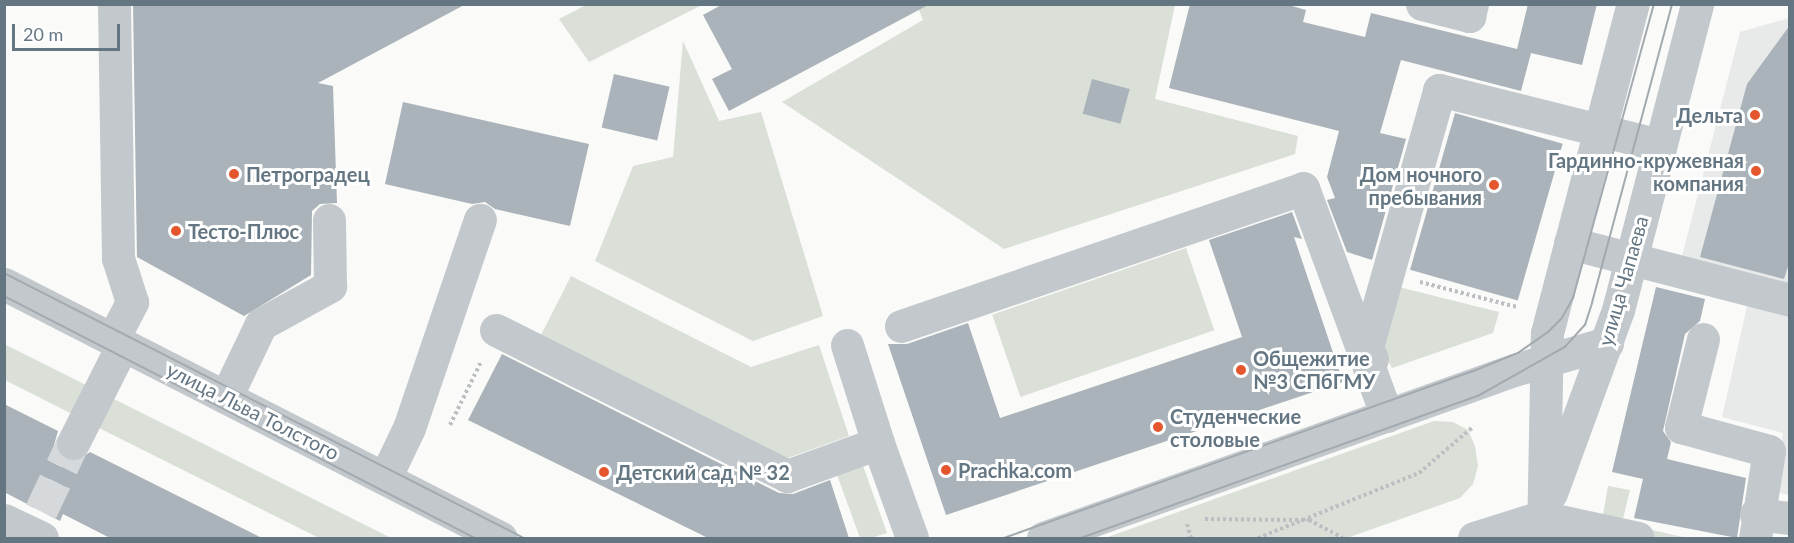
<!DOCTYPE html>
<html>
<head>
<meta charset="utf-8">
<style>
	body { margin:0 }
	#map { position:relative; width:1794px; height:543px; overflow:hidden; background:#fafaf8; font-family:Lato,sans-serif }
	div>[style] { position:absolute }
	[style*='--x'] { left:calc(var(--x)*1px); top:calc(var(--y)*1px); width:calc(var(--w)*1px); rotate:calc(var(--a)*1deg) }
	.built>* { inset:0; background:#e8e9e9 }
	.green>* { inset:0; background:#dadfd7; transform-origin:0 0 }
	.building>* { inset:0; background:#aab3b9; transform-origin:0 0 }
	.minor-tunnel>* { height:33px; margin-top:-16.5px; transform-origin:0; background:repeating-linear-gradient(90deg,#d5d9db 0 33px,transparent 0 49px) }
	.path>* { height:4px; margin-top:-2px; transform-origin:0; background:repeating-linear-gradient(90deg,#bbbfc2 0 3px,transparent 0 6px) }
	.minor>* { height:33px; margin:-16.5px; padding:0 16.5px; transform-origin:16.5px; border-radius:16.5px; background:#c3c8cc }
	.tram>* { height:1.5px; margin:-0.75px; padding:0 0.75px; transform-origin:0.75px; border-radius:0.75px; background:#a2aab0 }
	.dots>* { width:16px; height:16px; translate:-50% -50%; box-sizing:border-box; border:3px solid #fff; border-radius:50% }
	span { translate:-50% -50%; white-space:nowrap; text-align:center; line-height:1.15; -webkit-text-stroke:6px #fff; paint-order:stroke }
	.poi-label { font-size:20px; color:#657683; font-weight:700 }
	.right { translate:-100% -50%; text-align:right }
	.left { translate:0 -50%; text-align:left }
	.street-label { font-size:20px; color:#657683 }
	.frame { position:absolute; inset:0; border:6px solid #657683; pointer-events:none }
	.scale { position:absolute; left:12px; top:24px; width:108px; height:27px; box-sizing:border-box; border:3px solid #657683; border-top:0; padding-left:8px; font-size:18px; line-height:21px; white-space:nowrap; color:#657683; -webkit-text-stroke:4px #fff; paint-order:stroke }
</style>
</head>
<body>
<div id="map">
	<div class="built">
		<i style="clip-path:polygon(1789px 18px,1789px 495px,1773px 491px,1783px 433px,1722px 417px,1748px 302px,1675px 283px,1740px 32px)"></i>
	</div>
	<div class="green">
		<i style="clip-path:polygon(586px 5px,586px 4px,702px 5px,589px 62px,559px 19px)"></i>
		<i style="clip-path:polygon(917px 5px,1175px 5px,1155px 99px,1298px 136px,1295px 154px,1004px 249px,782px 102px,923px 20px)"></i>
		<i style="clip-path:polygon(683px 41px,719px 121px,761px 112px,823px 316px,753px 341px,595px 261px,633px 166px,673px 157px)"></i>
		<i style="left:1186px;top:248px;width:87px;height:205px;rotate:71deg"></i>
		<i style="clip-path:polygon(571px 276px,751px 367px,819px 345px,849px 436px,782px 460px,539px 339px)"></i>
		<i style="clip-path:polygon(1399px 287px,1499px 312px,1493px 333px,1392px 368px,1382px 348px)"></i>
		<i style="clip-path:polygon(4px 344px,90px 387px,76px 416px,5px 380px)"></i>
		<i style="clip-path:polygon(112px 398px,391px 538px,319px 538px,97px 427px)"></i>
		<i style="clip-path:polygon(1434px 421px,1453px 422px,1468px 430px,1475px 446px,1478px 466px,1473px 484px,1460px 498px,1347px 538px,1105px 538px)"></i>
		<i style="clip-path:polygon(862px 463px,887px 533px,871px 538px,860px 538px,836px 472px)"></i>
		<i style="clip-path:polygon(1608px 486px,1630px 490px,1622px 523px,1687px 538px,1599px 538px)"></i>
	</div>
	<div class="building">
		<i style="clip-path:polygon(133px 4px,466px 4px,318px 83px,333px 86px,337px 203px,320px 204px,312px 211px,311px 275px,244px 316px,137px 257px)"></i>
		<i style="clip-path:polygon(723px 4px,930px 4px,729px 111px,712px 79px,732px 69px,703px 15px)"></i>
		<i style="clip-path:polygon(1190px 4px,1285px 4px,1306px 10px,1303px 22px,1365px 37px,1371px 13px,1517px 49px,1528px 4px,1597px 4px,1582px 65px,1531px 53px,1521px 91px,1401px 60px,1380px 133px,1406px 139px,1372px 260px,1347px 252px,1327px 200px,1335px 198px,1327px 177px,1339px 131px,1169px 88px)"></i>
		<i style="clip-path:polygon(1790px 25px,1790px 260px,1784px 279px,1700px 257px,1747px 84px)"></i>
		<i style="left:614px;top:74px;width:57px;height:55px;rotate:13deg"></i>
		<i style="left:1092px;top:79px;width:39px;height:36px;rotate:15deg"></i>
		<i style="clip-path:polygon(403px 102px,589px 144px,570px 226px,495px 209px,485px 202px,472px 204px,385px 184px)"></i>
		<i style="left:1455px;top:113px;width:112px;height:163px;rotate:16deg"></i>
		<i style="clip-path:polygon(1292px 212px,1302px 239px,1294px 237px,1343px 382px,946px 515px,888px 344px,907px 344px,968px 323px,1000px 418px,1242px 337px,1209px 240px)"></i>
		<i style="clip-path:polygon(1656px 287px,1705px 299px,1700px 321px,1685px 334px,1663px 431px,1671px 442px,1667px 459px,1746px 478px,1737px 538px,1634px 518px,1643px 479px,1612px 472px)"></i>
		<i style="clip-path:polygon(502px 354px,779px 493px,793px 494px,830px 480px,849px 538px,708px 538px,468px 420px)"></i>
		<i style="clip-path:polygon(4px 404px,58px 431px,54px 445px,64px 459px,75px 462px,90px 452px,262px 538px,110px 538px,63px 514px,60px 521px,4px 492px)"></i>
	</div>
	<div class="minor-tunnel">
		<i style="--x:41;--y:511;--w:75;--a:-64.8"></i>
	</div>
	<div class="path">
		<i style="--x:1420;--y:282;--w:100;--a:14.5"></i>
		<i style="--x:450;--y:425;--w:70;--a:-63.8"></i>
		<i style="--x:1205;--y:519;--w:104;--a:0.6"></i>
		<i style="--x:1309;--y:520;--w:38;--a:28"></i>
		<i style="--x:1187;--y:524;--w:15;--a:74"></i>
		<i style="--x:1258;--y:538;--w:174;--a:-22"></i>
		<i style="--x:1419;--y:473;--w:72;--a:-40.5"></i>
	</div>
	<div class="minor">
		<i style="--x:1422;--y:4;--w:49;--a:14.3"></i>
		<i style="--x:1469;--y:16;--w:12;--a:-76"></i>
		<i style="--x:1570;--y:243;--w:227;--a:14.5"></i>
		<i style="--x:4;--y:284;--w:558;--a:27.07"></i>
		<i style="--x:901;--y:326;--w:425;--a:-18.9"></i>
		<i style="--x:1303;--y:188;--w:243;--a:69.8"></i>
		<i style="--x:496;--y:330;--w:326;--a:26.6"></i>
		<i style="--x:787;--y:476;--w:97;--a:-19.9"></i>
		<i style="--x:878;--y:443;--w:101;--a:70.3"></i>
		<i style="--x:113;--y:339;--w:42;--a:-62.8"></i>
		<i style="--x:132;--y:302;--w:46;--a:-107.7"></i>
		<i style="--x:118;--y:258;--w:254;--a:-90.9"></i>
		<i style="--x:1703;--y:339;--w:91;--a:104"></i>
		<i style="--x:1681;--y:427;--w:91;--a:15.3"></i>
		<i style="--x:1769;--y:451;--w:88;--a:99.1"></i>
		<i style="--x:847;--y:345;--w:103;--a:72.4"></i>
		<i style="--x:1372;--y:359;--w:13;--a:-113"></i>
		<i style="--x:1367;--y:347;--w:267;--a:-74.3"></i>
		<i style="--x:1439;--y:90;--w:228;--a:14"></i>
		<i style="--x:226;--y:397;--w:81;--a:-64.4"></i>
		<i style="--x:261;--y:324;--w:79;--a:-28.8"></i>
		<i style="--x:330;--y:286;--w:66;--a:-90.9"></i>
		<i style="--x:73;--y:443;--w:111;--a:-63.2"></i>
		<i style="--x:385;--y:478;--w:55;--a:-64.4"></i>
		<i style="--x:409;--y:428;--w:220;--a:-71.2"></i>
		<i style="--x:1551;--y:493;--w:195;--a:-69.9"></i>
		<i style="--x:1618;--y:310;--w:316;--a:-75.5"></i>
		<i style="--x:1756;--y:514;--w:34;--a:7"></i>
		<i style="--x:4;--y:520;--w:42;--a:25.3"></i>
		<i style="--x:1043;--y:538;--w:500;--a:-19.63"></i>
		<i style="--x:1514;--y:370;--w:97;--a:-16.2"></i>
		<i style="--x:1474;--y:538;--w:70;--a:-17.4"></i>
		<i style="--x:1541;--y:517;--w:99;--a:12.2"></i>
		<i style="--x:1543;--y:538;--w:205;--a:-88.9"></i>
		<i style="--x:1547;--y:333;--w:340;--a:-75.4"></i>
	</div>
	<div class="tram">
		<i style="--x:4;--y:273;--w:584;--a:27"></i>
		<i style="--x:4;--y:296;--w:530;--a:27.19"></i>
		<i style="--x:1004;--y:538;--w:496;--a:-19.6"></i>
		<i style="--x:1471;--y:372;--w:51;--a:-22"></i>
		<i style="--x:1518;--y:353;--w:35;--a:-35"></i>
		<i style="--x:1547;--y:333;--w:21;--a:-45"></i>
		<i style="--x:1562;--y:318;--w:23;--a:-61"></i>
		<i style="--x:1573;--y:298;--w:305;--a:-74.6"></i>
		<i style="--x:1081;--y:538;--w:422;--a:-19.7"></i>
		<i style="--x:1478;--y:396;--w:100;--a:-29.4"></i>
		<i style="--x:1565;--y:347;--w:30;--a:-48"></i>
		<i style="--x:1585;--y:325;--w:23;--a:-72"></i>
		<i style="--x:1592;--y:303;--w:310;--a:-75"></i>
	</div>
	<div class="dots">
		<i style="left:1755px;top:115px;background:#e4572e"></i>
		<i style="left:1756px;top:171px;background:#e4572e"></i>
		<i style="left:234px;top:174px;background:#e4572e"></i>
		<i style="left:1494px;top:185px;background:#e4572e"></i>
		<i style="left:176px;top:231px;background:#e4572e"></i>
		<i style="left:1241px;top:370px;background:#e4572e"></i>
		<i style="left:1158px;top:427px;background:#e4572e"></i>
		<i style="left:946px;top:470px;background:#e4572e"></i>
		<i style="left:604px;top:472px;background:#e4572e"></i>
	</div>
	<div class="poi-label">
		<span class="right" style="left:1743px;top:115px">Дельта</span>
		<span class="right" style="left:1744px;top:172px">Гардинно-кружевная<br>компания</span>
		<span class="left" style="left:246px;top:174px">Петроградец</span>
		<span class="right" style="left:1482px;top:186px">Дом ночного<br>пребывания</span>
		<span class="left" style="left:188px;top:231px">Тесто-Плюс</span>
		<span class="left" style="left:1253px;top:370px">Общежитие<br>№3 СПбГМУ</span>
		<span class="left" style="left:1170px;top:428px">Студенческие<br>столовые</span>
		<span class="left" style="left:958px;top:470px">Prachka.com</span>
		<span class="left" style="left:616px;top:472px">Детский сад № 32</span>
	</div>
	<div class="street-label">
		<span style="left:1623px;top:281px;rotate:-74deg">улица Чапаева</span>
		<span style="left:253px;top:411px;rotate:27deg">улица Льва Толстого</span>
	</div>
	<div class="frame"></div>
	<div class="scale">20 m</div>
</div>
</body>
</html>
